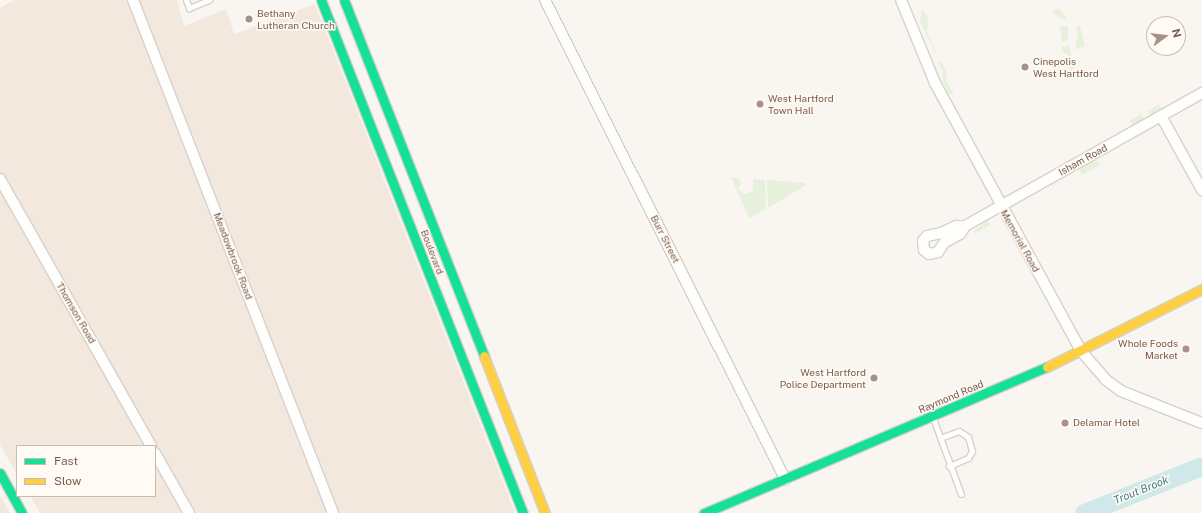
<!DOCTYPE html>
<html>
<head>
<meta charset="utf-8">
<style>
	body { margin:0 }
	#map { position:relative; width:1202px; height:513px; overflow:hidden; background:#f9f5f0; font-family:"Public Sans",sans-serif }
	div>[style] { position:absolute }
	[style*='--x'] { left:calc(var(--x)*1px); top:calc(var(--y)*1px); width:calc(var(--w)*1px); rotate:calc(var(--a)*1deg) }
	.residential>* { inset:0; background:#f2e8de }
	.green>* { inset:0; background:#e7f0db; transform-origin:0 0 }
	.river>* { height:19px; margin:-9.5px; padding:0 9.5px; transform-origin:9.5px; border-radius:9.5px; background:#d0e8ea }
	.roads { filter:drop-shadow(1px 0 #d7d1cb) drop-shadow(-1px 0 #d7d1cb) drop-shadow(0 1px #d7d1cb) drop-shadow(0 -1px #d7d1cb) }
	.lane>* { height:5px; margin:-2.5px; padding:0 2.5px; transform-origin:2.5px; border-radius:2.5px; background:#fefefd }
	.street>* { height:10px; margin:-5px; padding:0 5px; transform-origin:5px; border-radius:5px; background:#fefefd }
	.fast>* { height:9px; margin:-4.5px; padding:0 4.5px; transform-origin:4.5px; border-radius:4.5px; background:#16e098 }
	.slow>* { height:9px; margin:-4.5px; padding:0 4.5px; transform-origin:4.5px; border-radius:4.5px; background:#ffcf43 }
	.dots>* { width:11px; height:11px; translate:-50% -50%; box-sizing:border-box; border:2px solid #fffaf3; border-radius:50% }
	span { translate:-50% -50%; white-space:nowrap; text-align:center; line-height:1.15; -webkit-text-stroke:3px #fffaf3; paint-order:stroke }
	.poi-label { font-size:10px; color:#7a5c4d }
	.left { translate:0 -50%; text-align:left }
	.right { translate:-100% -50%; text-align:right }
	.street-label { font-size:10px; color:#7a5c4d }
	.water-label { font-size:11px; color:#437c86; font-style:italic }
	.legend { position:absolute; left:16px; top:445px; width:140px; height:52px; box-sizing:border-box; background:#fffaf3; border:1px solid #cabbb1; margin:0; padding:5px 7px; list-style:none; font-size:12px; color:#7a5c4d }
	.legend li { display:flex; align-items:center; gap:8px; height:20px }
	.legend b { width:20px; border:1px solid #cabbb1 }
	.north { position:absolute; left:1146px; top:16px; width:40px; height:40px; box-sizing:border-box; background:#fffaf3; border:1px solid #cabbb1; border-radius:50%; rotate:75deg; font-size:11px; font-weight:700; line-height:16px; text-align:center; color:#7a5c4d }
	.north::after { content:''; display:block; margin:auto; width:14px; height:18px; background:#a69286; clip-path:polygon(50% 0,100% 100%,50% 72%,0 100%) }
</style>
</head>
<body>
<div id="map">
	<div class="residential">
		<i style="clip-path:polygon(14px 0,177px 0,184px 26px,226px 9px,234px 34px,315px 4px,515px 513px,40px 513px,30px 496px,155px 496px,155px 446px,17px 446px,17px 474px,0 445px,0 8px)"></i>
		<i style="clip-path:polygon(0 495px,10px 513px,0 513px)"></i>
	</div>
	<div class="green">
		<i style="clip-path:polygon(922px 9px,928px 16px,927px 31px,937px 57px,920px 21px)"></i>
		<i style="clip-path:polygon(1059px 9px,1065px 15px,1066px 20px,1056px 16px,1053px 10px)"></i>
		<i style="clip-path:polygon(1063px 26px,1068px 27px,1068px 40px,1062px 42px,1060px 27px)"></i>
		<i style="clip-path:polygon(1080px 26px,1085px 46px,1079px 48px,1077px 51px,1075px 43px,1078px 39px,1076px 27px)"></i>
		<i style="clip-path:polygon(1069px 45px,1074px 69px,1070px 70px,1068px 53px,1063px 53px,1062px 47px)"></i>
		<i style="clip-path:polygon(941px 61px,947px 73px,946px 80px,954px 95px,949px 94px,943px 82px,943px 72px,938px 62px)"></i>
		<i style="left:1159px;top:104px;width:6px;height:13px;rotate:59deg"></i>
		<i style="left:1141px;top:114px;width:6px;height:13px;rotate:59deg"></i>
		<i style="clip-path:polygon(1095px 160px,1101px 164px,1082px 175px,1079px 169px)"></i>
		<i style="clip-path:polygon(731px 177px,739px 178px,741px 184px,738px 189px,744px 194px,753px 191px,753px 179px,765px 180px,766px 209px,749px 218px)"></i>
		<i style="clip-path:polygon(767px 180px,804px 183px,806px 185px,768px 208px)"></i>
		<i style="clip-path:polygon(987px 220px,990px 225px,975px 234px,974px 231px)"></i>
	</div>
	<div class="river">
		<i style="--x:1084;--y:513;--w:124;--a:-21.8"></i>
	</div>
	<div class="roads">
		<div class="lane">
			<i style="--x:186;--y:0;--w:9;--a:69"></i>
			<i style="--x:189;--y:8;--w:22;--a:-22"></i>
			<i style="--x:933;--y:418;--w:81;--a:69.8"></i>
			<i style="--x:940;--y:438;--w:20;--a:-20"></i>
			<i style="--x:959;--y:431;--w:11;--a:34"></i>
			<i style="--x:968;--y:437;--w:15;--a:74"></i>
			<i style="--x:972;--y:451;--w:8;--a:120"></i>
			<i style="--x:968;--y:458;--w:21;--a:157"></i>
		</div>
		<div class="street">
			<i style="--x:133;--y:0;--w:551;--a:68.7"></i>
			<i style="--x:545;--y:0;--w:536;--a:63.39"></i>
			<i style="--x:901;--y:0;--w:90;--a:67.7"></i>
			<i style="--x:935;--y:83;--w:305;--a:61.4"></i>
			<i style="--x:1081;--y:351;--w:38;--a:49"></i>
			<i style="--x:1106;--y:380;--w:19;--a:36"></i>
			<i style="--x:1121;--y:391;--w:87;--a:21.6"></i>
			<i style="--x:1161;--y:116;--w:85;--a:61"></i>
			<i style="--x:0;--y:179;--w:307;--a:60.5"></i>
			<i style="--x:965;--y:226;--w:9;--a:122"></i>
			<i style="--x:960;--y:234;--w:18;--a:151"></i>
			<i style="--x:944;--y:243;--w:11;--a:124"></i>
			<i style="--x:938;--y:252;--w:9;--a:167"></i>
			<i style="--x:929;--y:254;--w:6;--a:-141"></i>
			<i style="--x:924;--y:250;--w:9;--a:-96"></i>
			<i style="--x:923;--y:241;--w:6;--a:-51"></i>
			<i style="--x:927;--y:236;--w:14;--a:-12"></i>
			<i style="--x:941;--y:233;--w:17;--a:-25"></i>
			<i style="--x:956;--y:226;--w:9;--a:0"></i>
			<i style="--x:965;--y:226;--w:272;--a:-29.3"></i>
			<i style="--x:155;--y:453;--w:69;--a:60.5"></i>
		</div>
		<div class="fast">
			<i style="--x:321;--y:0;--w:551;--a:68.51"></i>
			<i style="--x:344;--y:0;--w:383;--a:68.5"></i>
			<i style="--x:0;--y:473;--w:46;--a:61.2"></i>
			<i style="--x:704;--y:513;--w:373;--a:-23.1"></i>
		</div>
		<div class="slow">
			<i style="--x:484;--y:356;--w:168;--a:68.8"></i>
			<i style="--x:1047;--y:367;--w:174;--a:-26.7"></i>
		</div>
	</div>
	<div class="dots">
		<i style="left:249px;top:19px;background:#a69286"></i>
		<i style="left:1025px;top:67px;background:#a69286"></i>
		<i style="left:760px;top:104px;background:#a69286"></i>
		<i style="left:1186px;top:349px;background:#a69286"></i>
		<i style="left:874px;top:378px;background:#a69286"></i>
		<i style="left:1065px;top:423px;background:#a69286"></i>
	</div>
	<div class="poi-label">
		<span class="left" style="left:257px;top:19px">Bethany<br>Lutheran Church</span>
		<span class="left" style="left:1033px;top:67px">Cinepolis<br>West Hartford</span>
		<span class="left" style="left:768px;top:104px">West Hartford<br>Town Hall</span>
		<span class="right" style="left:1178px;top:349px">Whole Foods<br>Market</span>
		<span class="right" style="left:866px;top:378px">West Hartford<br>Police Department</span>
		<span class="left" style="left:1073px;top:423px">Delamar Hotel</span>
	</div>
	<div class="street-label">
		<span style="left:1083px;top:160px;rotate:-29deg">Isham Road</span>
		<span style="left:665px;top:239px;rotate:63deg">Burr Street</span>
		<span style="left:1020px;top:241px;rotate:61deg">Memorial Road</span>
		<span style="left:432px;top:252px;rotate:69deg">Boulevard</span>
		<span style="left:233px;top:256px;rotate:69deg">Meadowbrook Road</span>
		<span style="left:76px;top:313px;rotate:60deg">Thomson Road</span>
		<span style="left:951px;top:397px;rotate:-23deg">Raymond Road</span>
	</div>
	<div class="water-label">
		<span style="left:1141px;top:490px;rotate:-22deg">Trout Brook</span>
	</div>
	<ul class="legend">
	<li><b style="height:5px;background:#16e098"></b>Fast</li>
	<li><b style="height:5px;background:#ffcf43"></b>Slow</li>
	</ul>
	<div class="north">N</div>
</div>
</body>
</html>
